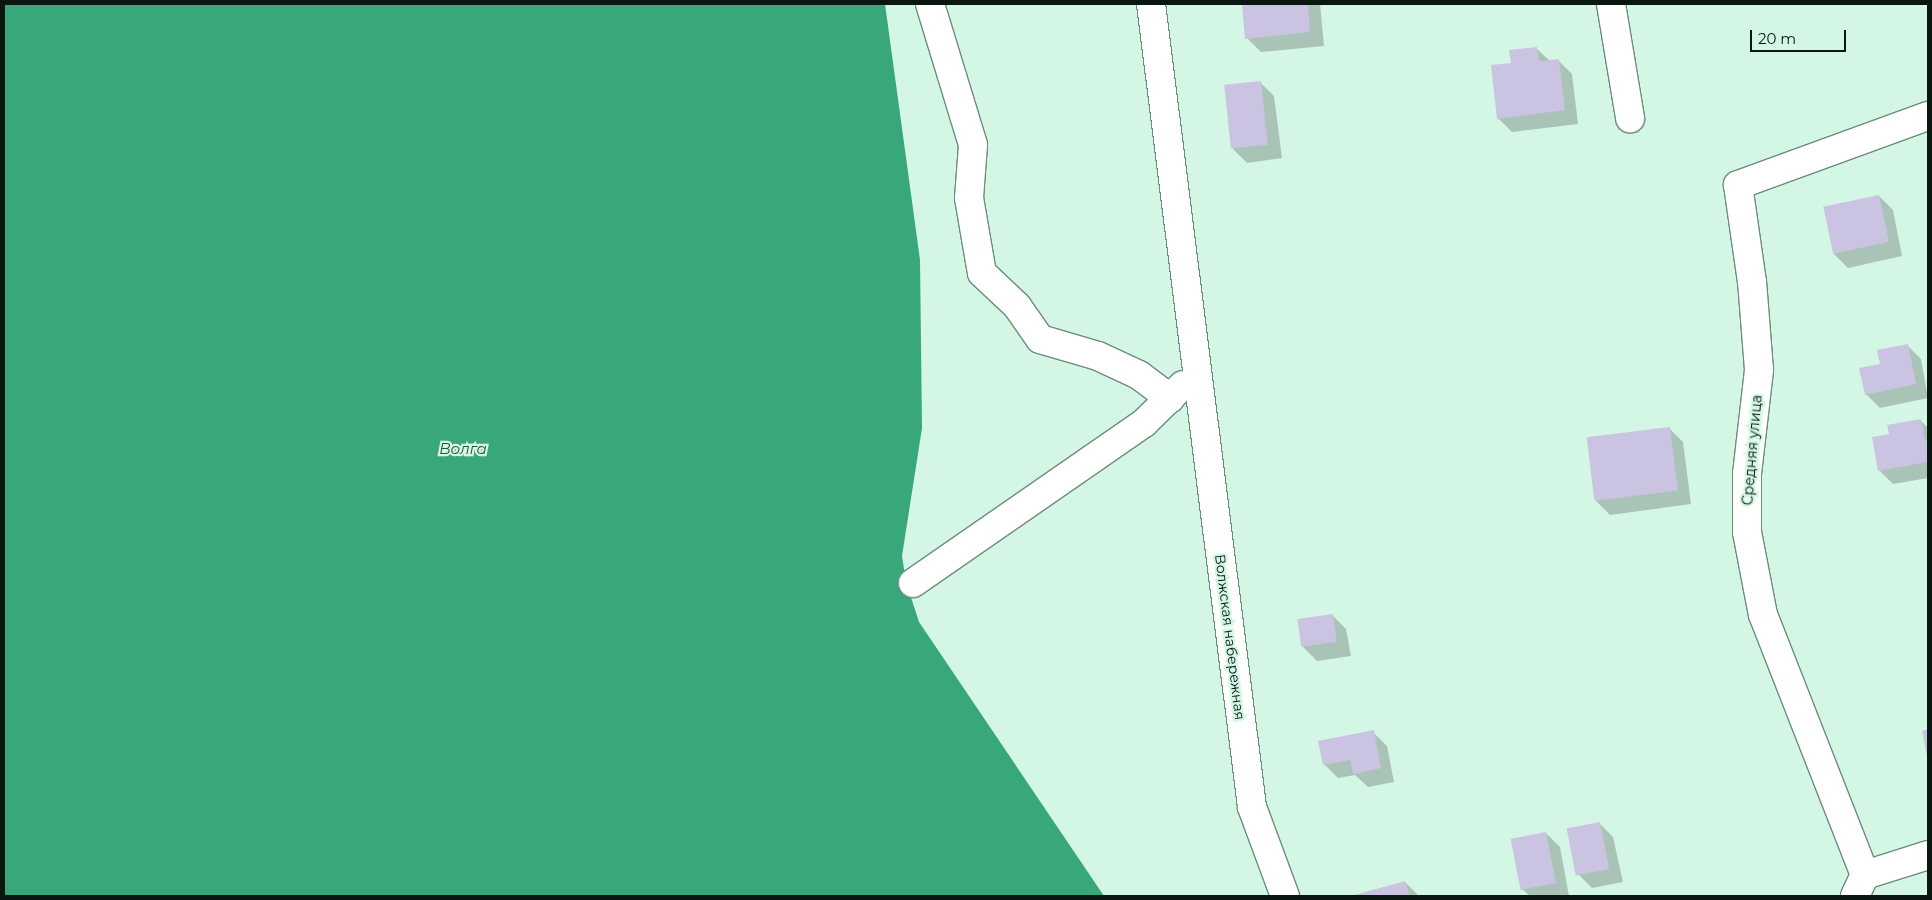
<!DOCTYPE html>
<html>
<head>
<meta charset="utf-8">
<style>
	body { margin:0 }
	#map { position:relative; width:1932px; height:900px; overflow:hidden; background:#d4f6e4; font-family:Montserrat,sans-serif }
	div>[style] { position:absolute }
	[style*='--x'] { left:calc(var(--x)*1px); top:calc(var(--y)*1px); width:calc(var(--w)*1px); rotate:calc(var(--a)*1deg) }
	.water>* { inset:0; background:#38a77a }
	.shadow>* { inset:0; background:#0003 }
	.building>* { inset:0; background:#cac3e1; transform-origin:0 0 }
	.roads { filter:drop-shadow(1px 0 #6d8c7c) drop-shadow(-1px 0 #6d8c7c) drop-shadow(0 1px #6d8c7c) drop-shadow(0 -1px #6d8c7c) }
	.minor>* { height:28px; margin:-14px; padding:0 14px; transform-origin:14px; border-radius:14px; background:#fff }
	span { translate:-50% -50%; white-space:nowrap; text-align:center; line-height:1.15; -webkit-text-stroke:4.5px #d4f6e4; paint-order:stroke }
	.street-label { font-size:14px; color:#0a1610 }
	.water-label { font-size:15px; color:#26533f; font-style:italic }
	.frame { position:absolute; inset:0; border:5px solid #0a1610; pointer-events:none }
	.scale { position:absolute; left:1750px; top:30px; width:96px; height:22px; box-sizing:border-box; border:2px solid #0a1610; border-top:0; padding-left:6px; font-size:15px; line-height:18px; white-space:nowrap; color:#0a1610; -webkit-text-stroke:4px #d4f6e4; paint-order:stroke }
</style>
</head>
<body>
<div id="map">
	<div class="water">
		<i style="clip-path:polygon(4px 4px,885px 4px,920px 260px,922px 428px,902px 556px,906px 582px,919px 622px,1104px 896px,4px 896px)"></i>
	</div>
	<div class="shadow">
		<i style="clip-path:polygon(1243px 4px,1320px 4px,1324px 46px,1261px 52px,1247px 38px)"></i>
		<i style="clip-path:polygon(1536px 48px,1550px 61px,1558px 60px,1572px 74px,1578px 124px,1512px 132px,1498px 118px)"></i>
		<i style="clip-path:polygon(1260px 82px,1274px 96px,1282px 158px,1247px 163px,1233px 149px)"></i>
		<i style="clip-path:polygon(1879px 196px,1893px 210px,1902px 256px,1848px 268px,1834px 254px)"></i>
		<i style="clip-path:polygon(1907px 345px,1921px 359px,1928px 398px,1880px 408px,1866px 394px,1881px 365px)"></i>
		<i style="clip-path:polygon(1921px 421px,1928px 428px,1928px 478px,1893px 484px,1879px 470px,1890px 435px)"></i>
		<i style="clip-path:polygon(1669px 428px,1683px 442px,1691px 504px,1610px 515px,1596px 501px)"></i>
		<i style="clip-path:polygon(1332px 615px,1346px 629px,1351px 656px,1317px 661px,1303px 647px)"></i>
		<i style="clip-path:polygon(1373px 732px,1387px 746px,1394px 782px,1368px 787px,1355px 775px,1338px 778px,1324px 764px)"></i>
		<i style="clip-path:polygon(1599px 823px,1613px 837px,1623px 882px,1592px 888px,1578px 874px)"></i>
		<i style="clip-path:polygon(1546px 833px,1560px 847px,1569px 896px,1530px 896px,1522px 889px)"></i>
		<i style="clip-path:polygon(1405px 882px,1419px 896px,1354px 896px)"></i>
	</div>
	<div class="building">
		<i style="clip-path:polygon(1242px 4px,1308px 4px,1310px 32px,1245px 39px)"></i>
		<i style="clip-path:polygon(1537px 47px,1539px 61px,1559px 59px,1565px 110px,1497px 119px,1491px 65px,1511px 63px,1509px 50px)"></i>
		<i style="left:1261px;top:81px;width:64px;height:37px;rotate:84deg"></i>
		<i style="left:1879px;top:195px;width:48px;height:57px;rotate:78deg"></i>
		<i style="clip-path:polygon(1908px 344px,1916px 384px,1865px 395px,1859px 368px,1880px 364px,1877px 350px)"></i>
		<i style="clip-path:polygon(1921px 419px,1925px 440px,1928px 439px,1928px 462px,1878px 471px,1872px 437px,1889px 434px,1887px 425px)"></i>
		<i style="left:1670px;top:427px;width:64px;height:84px;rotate:83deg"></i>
		<i style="left:1333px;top:614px;width:28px;height:36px;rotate:82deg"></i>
		<i style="clip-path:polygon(1928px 729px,1928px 756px,1927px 756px,1922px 731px)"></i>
		<i style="clip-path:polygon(1374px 730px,1381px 768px,1353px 774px,1350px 760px,1323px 765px,1318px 741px)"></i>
		<i style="left:1600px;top:822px;width:48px;height:34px;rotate:79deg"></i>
		<i style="left:1546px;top:832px;width:52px;height:36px;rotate:79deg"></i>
		<i style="clip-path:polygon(1405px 881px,1410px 896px,1351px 896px)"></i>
	</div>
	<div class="roads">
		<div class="minor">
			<i style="--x:930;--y:4;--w:147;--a:73"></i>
			<i style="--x:973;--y:145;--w:53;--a:94.3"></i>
			<i style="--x:969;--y:198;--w:76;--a:80.2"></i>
			<i style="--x:982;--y:273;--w:48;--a:43.3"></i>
			<i style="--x:1017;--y:306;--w:40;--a:55.1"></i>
			<i style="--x:1040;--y:339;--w:60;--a:16.3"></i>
			<i style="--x:1098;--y:356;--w:45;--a:24.9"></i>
			<i style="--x:1139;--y:375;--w:39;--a:37"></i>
			<i style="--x:1151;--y:4;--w:809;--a:82.83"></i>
			<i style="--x:1252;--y:807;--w:95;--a:69.7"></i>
			<i style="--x:1611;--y:4;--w:116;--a:80.5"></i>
			<i style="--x:913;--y:583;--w:281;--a:-34.7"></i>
			<i style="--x:1144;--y:423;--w:54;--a:-44.3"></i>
			<i style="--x:1865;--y:875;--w:66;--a:-17.6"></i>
			<i style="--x:1855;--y:896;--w:23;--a:-65"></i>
			<i style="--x:1865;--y:875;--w:279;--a:-111.4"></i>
			<i style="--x:1763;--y:615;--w:85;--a:-100.9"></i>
			<i style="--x:1747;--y:532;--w:58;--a:-90"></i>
			<i style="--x:1747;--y:474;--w:105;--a:-83.4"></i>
			<i style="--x:1759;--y:370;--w:88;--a:-94.5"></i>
			<i style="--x:1752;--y:282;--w:98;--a:-98.2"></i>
			<i style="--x:1738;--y:185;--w:202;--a:-20"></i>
		</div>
	</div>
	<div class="street-label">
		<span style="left:1752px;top:450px;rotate:-85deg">Средняя улица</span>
		<span style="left:1230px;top:637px;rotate:83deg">Волжская набережная</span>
	</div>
	<div class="water-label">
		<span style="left:463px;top:449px">Волга</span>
	</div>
	<div class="frame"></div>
	<div class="scale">20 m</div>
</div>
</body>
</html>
